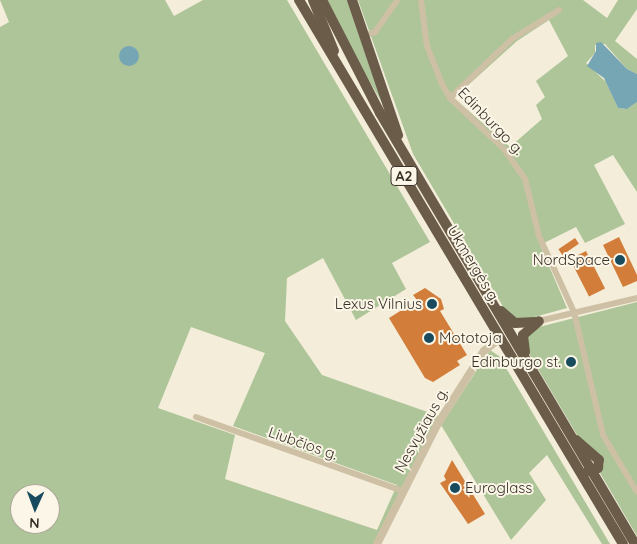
<!DOCTYPE html>
<html>
<head>
<meta charset="utf-8">
<style>
	body { margin:0 }
	#map { position:relative; width:637px; height:544px; overflow:hidden; background:#f4edda; font-family:Quicksand,sans-serif }
	div>[style] { position:absolute }
	[style*='--x'] { left:calc(var(--x)*1px); top:calc(var(--y)*1px); width:calc(var(--w)*1px); rotate:calc(var(--a)*1deg) }
	.green>* { inset:0; background:#adc598 }
	.water>* { inset:0; background:#76a5b4 }
	.round { border-radius:50% }
	.building>* { inset:0; background:#d27e3a; transform-origin:0 0 }
	.minor>* { height:6px; margin:-3px; padding:0 3px; transform-origin:3px; border-radius:3px; background:#cec0a5 }
	.tertiary>* { height:8px; margin:-4px; padding:0 4px; transform-origin:4px; border-radius:4px; background:#cec0a5 }
	.trunk>* { height:10px; margin:-5px; padding:0 5px; transform-origin:5px; border-radius:5px; background:#6b5c4a }
	.dots>* { width:14px; height:14px; translate:-50% -50%; box-sizing:border-box; border:2px solid #fbf6e7; border-radius:50% }
	span { translate:-50% -50%; white-space:nowrap; text-align:center; line-height:1.15; -webkit-text-stroke:4px #fbf6e7; paint-order:stroke }
	.shield-label span { padding:1px 4px; background:#fbf6e7; border:1px solid; border-radius:4px; -webkit-text-stroke-width:0 }
	.shield-label { font-size:14px; color:#383027; font-weight:700 }
	.street-label { font-size:15px; color:#383027 }
	.poi-label { font-size:15px; color:#383027 }
	.right { translate:-100% -50%; text-align:right }
	.left { translate:0 -50%; text-align:left }
	.north { position:absolute; left:10px; top:484px; width:50px; height:50px; box-sizing:border-box; background:#fbf6e7; border:1px solid #ada79a; border-radius:50%; rotate:182deg; font-size:14px; font-weight:700; line-height:20px; text-align:center; color:#383027 }
	.north::after { content:''; display:block; margin:auto; width:18px; height:22px; background:#184b5e; clip-path:polygon(50% 0,100% 100%,50% 72%,0 100%) }
</style>
</head>
<body>
<div id="map">
	<div class="green">
		<i style="clip-path:polygon(evenodd,0 0,165px 0,174px 16px,203px 0,287px 0,430px 242px,392px 263px,406px 289px,356px 320px,323px 258px,287px 278px,285px 321px,322px 375px,439px 416px,373px 544px,0 544px,0 27px,9px 22px,0 0,191px 327px,265px 353px,233px 426px,397px 485px,377px 530px,225px 479px,235px 435px,158px 408px,191px 327px,0 0,20px 494px,50px 494px,50px 524px,20px 524px,20px 494px)"></i>
		<i style="clip-path:polygon(327px 0,347px 0,383px 104px,351px 51px)"></i>
		<i style="clip-path:polygon(evenodd,358px 0,583px 0,607px 18px,618px 0,637px 0,637px 9px,615px 41px,637px 59px,637px 74px,627px 69px,605px 44px,595px 45px,595px 53px,586px 63px,606px 82px,618px 108px,627px 109px,637px 102px,637px 192px,613px 155px,594px 165px,625px 224px,585px 243px,576px 227px,540px 245px,567px 308px,520px 321px,508px 315px,413px 154px,358px 0,549px 20px,568px 56px,536px 81px,545px 97px,536px 105px,542px 119px,510px 147px,454px 98px,517px 41px,549px 20px)"></i>
		<i style="clip-path:polygon(637px 302px,637px 536px,600px 473px,604px 464px,601px 456px,580px 440px,525px 347px,525px 337px,539px 327px)"></i>
		<i style="clip-path:polygon(490px 350px,499px 356px,610px 544px,602px 544px,547px 455px,529px 473px,546px 500px,511px 540px,441px 425px)"></i>
	</div>
	<div class="water">
		<i style="clip-path:polygon(601px 42px,627px 69px,637px 74px,637px 102px,627px 109px,618px 108px,604px 78px,587px 66px,596px 51px,596px 43px)"></i>
		<i class="round" style="left:119px;top:46px;width:20px;height:20px"></i>
	</div>
	<div class="building">
		<i style="clip-path:polygon(619px 237px,637px 275px,637px 281px,623px 287px,603px 245px)"></i>
		<i style="left:575px;top:238px;width:7px;height:20px;rotate:56deg"></i>
		<i style="left:586px;top:251px;width:42px;height:18px;rotate:63deg"></i>
		<i style="clip-path:polygon(425px 288px,441px 299px,444px 309px,440px 311px,467px 355px,457px 361px,460px 365px,433px 382px,425px 378px,389px 318px,413px 303px,417px 300px,413px 295px)"></i>
		<i style="clip-path:polygon(452px 460px,485px 514px,468px 524px,440px 483px,446px 480px,444px 476px)"></i>
	</div>
	<div class="minor">
		<i style="--x:421;--y:0;--w:46;--a:82.6"></i>
		<i style="--x:427;--y:46;--w:41;--a:68.5"></i>
		<i style="--x:442;--y:84;--w:16;--a:60"></i>
		<i style="--x:450;--y:98;--w:74;--a:43.4"></i>
		<i style="--x:504;--y:149;--w:37;--a:55"></i>
		<i style="--x:525;--y:179;--w:59;--a:76.2"></i>
		<i style="--x:539;--y:236;--w:84;--a:65.3"></i>
		<i style="--x:574;--y:312;--w:126;--a:76.7"></i>
		<i style="--x:603;--y:435;--w:66;--a:59.2"></i>
		<i style="--x:364;--y:36;--w:12;--a:-20"></i>
		<i style="--x:375;--y:32;--w:39;--a:-55"></i>
		<i style="--x:450;--y:98;--w:86;--a:-43.6"></i>
		<i style="--x:512;--y:39;--w:55;--a:-31.7"></i>
		<i style="--x:539;--y:321;--w:101;--a:-13.2"></i>
		<i style="--x:196;--y:417;--w:220;--a:19.7"></i>
	</div>
	<div class="tertiary">
		<i style="--x:377;--y:544;--w:133;--a:-63.2"></i>
		<i style="--x:437;--y:425;--w:88;--a:-57.6"></i>
		<i style="--x:484;--y:351;--w:22;--a:-39"></i>
	</div>
	<div class="trunk">
		<i style="--x:299;--y:0;--w:633;--a:59.22"></i>
		<i style="--x:313;--y:0;--w:55;--a:67.6"></i>
		<i style="--x:322;--y:0;--w:127;--a:62.8"></i>
		<i style="--x:380;--y:113;--w:501;--a:59.39"></i>
		<i style="--x:352;--y:0;--w:143;--a:71.2"></i>
		<i style="--x:501;--y:311;--w:18;--a:41"></i>
		<i style="--x:515;--y:323;--w:20;--a:-3"></i>
		<i style="--x:525;--y:352;--w:17;--a:-97"></i>
		<i style="--x:523;--y:335;--w:21;--a:-41"></i>
		<i style="--x:576;--y:440;--w:30;--a:41"></i>
		<i style="--x:599;--y:460;--w:8;--a:97"></i>
		<i style="--x:598;--y:468;--w:10;--a:163"></i>
	</div>
	<div class="dots">
		<i style="left:620px;top:260px;background:#184b5e"></i>
		<i style="left:432px;top:304px;background:#184b5e"></i>
		<i style="left:429px;top:338px;background:#184b5e"></i>
		<i style="left:571px;top:362px;background:#184b5e"></i>
		<i style="left:455px;top:488px;background:#184b5e"></i>
	</div>
	<div class="shield-label">
		<span style="left:404px;top:176px">A2</span>
	</div>
	<div class="street-label">
		<span style="left:491px;top:121px;rotate:46deg">Edinburgo g.</span>
		<span style="left:474px;top:264px;rotate:59deg">Ukmergės g.</span>
		<span style="left:421px;top:430px;rotate:-61deg">Nesvyžiaus g.</span>
		<span style="left:303px;top:443px;rotate:19deg">Liubčios g.</span>
	</div>
	<div class="poi-label">
		<span class="right" style="left:610px;top:260px">NordSpace</span>
		<span class="right" style="left:422px;top:304px">Lexus Vilnius</span>
		<span class="left" style="left:439px;top:338px">Mototoja</span>
		<span class="right" style="left:561px;top:362px">Edinburgo st.</span>
		<span class="left" style="left:465px;top:488px">Euroglass</span>
	</div>
	<div class="north">N</div>
</div>
</body>
</html>
